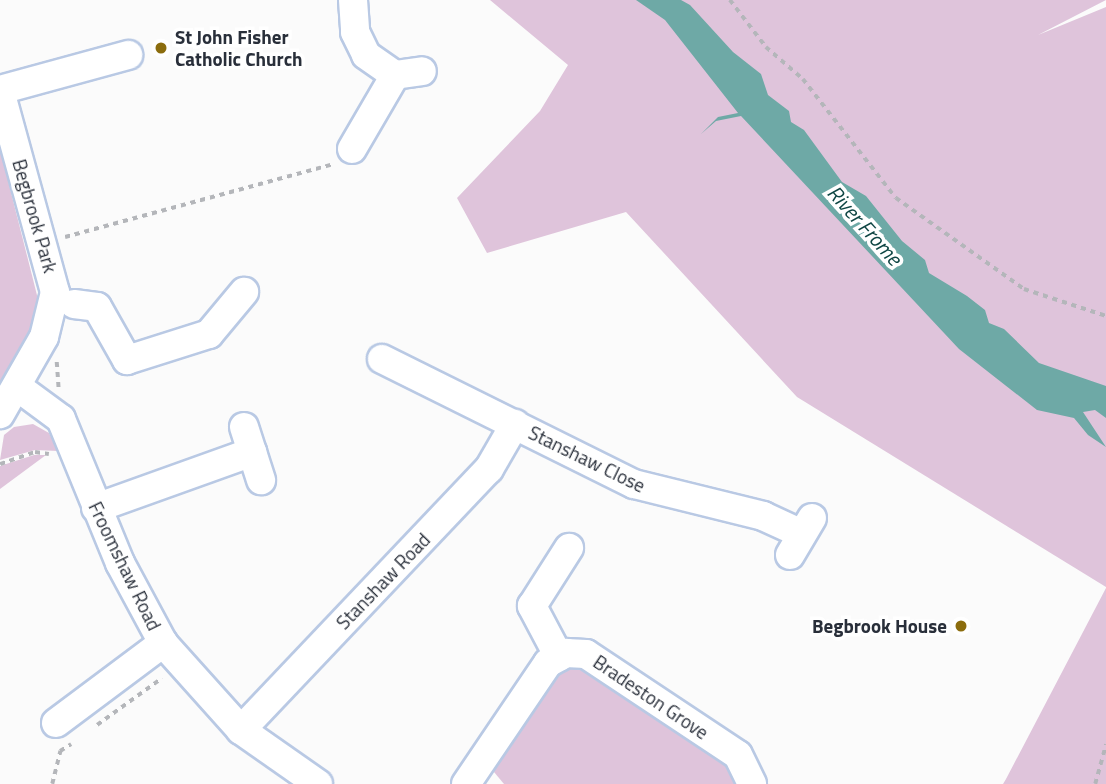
<!DOCTYPE html>
<html>
<head>
<meta charset="utf-8">
<style>
	body { margin:0 }
	#map { position:relative; width:1106px; height:784px; overflow:hidden; background:#fbfbfb; font-family:"Titillium Web",sans-serif }
	div>[style] { position:absolute }
	[style*='--x'] { left:calc(var(--x)*1px); top:calc(var(--y)*1px); width:calc(var(--w)*1px); rotate:calc(var(--a)*1deg) }
	.green>* { inset:0; background:#dfc4db }
	.water>* { inset:0; background:#6ea9a6 }
	.path>* { height:3.5px; margin-top:-1.75px; transform-origin:0; background:repeating-linear-gradient(90deg,#b4b6ba 0 5px,transparent 0 10px) }
	.roads { filter:drop-shadow(2px 0 #b9c9e4) drop-shadow(-2px 0 #b9c9e4) drop-shadow(0 2px #b9c9e4) drop-shadow(0 -2px #b9c9e4) }
	.minor>* { height:28px; margin:-14px; padding:0 14px; transform-origin:14px; border-radius:14px; background:#fff }
	.dots>* { width:19px; height:19px; translate:-50% -50%; box-sizing:border-box; border:4px solid #fff; border-radius:50% }
	span { translate:-50% -50%; white-space:nowrap; text-align:center; line-height:1.15; -webkit-text-stroke:7px #fff; paint-order:stroke }
	.poi-label { font-size:19px; color:#292f3a; font-weight:700 }
	.left { translate:0 -50%; text-align:left }
	.right { translate:-100% -50%; text-align:right }
	.street-label { font-size:19px; color:#292f3a }
	.water-label { font-size:21px; color:#0f4644; font-style:italic }
</style>
</head>
<body>
<div id="map">
	<div class="green">
		<i style="clip-path:polygon(490px 0,1106px 0,1038px 35px,1106px 7px,1106px 587px,797px 397px,626px 212px,487px 253px,457px 198px,540px 111px,568px 65px)"></i>
		<i style="clip-path:polygon(0 149px,39px 303px,27px 351px,0 394px)"></i>
		<i style="clip-path:polygon(33px 424px,49px 433px,58px 451px,35px 450px,0 460px,4px 435px,14px 427px)"></i>
		<i style="clip-path:polygon(34px 455px,46px 455px,0 489px,0 466px)"></i>
		<i style="clip-path:polygon(1106px 588px,1106px 784px,1003px 784px,1006px 779px)"></i>
		<i style="clip-path:polygon(587px 664px,730px 763px,740px 784px,504px 784px,494px 772px,499px 753px,559px 667px)"></i>
	</div>
	<div class="water">
		<i style="clip-path:polygon(636px 0,681px 0,690px 5px,733px 52px,761px 74px,768px 95px,789px 111px,791px 122px,804px 130px,842px 182px,866px 196px,902px 241px,925px 260px,929px 273px,967px 296px,985px 310px,989px 323px,1004px 329px,1039px 363px,1106px 386px,1106px 418px,1095px 410px,1083px 412px,1106px 447px,1088px 435px,1074px 418px,1037px 410px,959px 349px,741px 116px,716px 121px,701px 134px,718px 117px,738px 113px,665px 20px)"></i>
	</div>
	<div class="path">
		<i style="--x:730;--y:0;--w:59;--a:52.5"></i>
		<i style="--x:766;--y:47;--w:49;--a:40.9"></i>
		<i style="--x:803;--y:79;--w:151;--a:52"></i>
		<i style="--x:896;--y:198;--w:157;--a:35.4"></i>
		<i style="--x:1024;--y:289;--w:86;--a:18.2"></i>
		<i style="--x:65;--y:237;--w:279;--a:-15.2"></i>
		<i style="--x:57;--y:362;--w:27;--a:86"></i>
		<i style="--x:0;--y:464;--w:37;--a:-19"></i>
		<i style="--x:35;--y:452;--w:14;--a:8"></i>
		<i style="--x:97;--y:725;--w:80;--a:-35.9"></i>
		<i style="--x:52;--y:784;--w:34;--a:-76"></i>
		<i style="--x:60;--y:751;--w:13;--a:-32"></i>
		<i style="--x:1095;--y:784;--w:41;--a:-74.6"></i>
	</div>
	<div class="roads">
		<div class="minor">
			<i style="--x:353;--y:0;--w:32;--a:86"></i>
			<i style="--x:355;--y:32;--w:25;--a:64"></i>
			<i style="--x:366;--y:55;--w:35;--a:35"></i>
			<i style="--x:395;--y:75;--w:27;--a:-8"></i>
			<i style="--x:0;--y:90;--w:133;--a:-15.3"></i>
			<i style="--x:0;--y:91;--w:208;--a:74.7"></i>
			<i style="--x:55;--y:292;--w:46;--a:103.7"></i>
			<i style="--x:44;--y:337;--w:89;--a:119.7"></i>
			<i style="--x:352;--y:149;--w:86;--a:-59.8"></i>
			<i style="--x:74;--y:304;--w:23;--a:7"></i>
			<i style="--x:97;--y:307;--w:61;--a:60.5"></i>
			<i style="--x:127;--y:360;--w:86;--a:-17.6"></i>
			<i style="--x:209;--y:334;--w:55;--a:-50.2"></i>
			<i style="--x:382;--y:359;--w:281;--a:26.4"></i>
			<i style="--x:634;--y:484;--w:133;--a:13.9"></i>
			<i style="--x:763;--y:516;--w:41;--a:24.7"></i>
			<i style="--x:19;--y:388;--w:52;--a:36.4"></i>
			<i style="--x:61;--y:419;--w:156;--a:67.7"></i>
			<i style="--x:120;--y:563;--w:91;--a:61.7"></i>
			<i style="--x:163;--y:643;--w:117;--a:48.1"></i>
			<i style="--x:241;--y:730;--w:94;--a:35"></i>
			<i style="--x:244;--y:427;--w:56;--a:72.2"></i>
			<i style="--x:96;--y:508;--w:166;--a:-19.7"></i>
			<i style="--x:790;--y:555;--w:43;--a:-59.3"></i>
			<i style="--x:559;--y:657;--w:58;--a:-117.9"></i>
			<i style="--x:532;--y:606;--w:69;--a:-57.5"></i>
			<i style="--x:56;--y:723;--w:134;--a:-36.8"></i>
			<i style="--x:241;--y:730;--w:360;--a:-46.5"></i>
			<i style="--x:489;--y:469;--w:52;--a:-60"></i>
			<i style="--x:466;--y:784;--w:146;--a:-55.9"></i>
			<i style="--x:548;--y:663;--w:21;--a:-29"></i>
			<i style="--x:566;--y:653;--w:20;--a:3"></i>
			<i style="--x:586;--y:654;--w:182;--a:33.6"></i>
			<i style="--x:738;--y:755;--w:32;--a:64"></i>
		</div>
	</div>
	<div class="dots">
		<i style="left:161px;top:48px;background:#8b6c0d"></i>
		<i style="left:961px;top:626px;background:#8b6c0d"></i>
	</div>
	<div class="poi-label">
		<span class="left" style="left:175px;top:48px">St John Fisher<br>Catholic Church</span>
		<span class="right" style="left:947px;top:626px">Begbrook House</span>
	</div>
	<div class="street-label">
		<span style="left:35px;top:216px;rotate:74deg">Begbrook Park</span>
		<span style="left:587px;top:459px;rotate:26deg">Stanshaw Close</span>
		<span style="left:125px;top:566px;rotate:64deg">Froomshaw Road</span>
		<span style="left:383px;top:581px;rotate:-46deg">Stanshaw Road</span>
		<span style="left:651px;top:697px;rotate:34deg">Bradeston Grove</span>
	</div>
	<div class="water-label">
		<span style="left:865px;top:225px;rotate:48deg">River Frome</span>
	</div>
</div>
</body>
</html>
